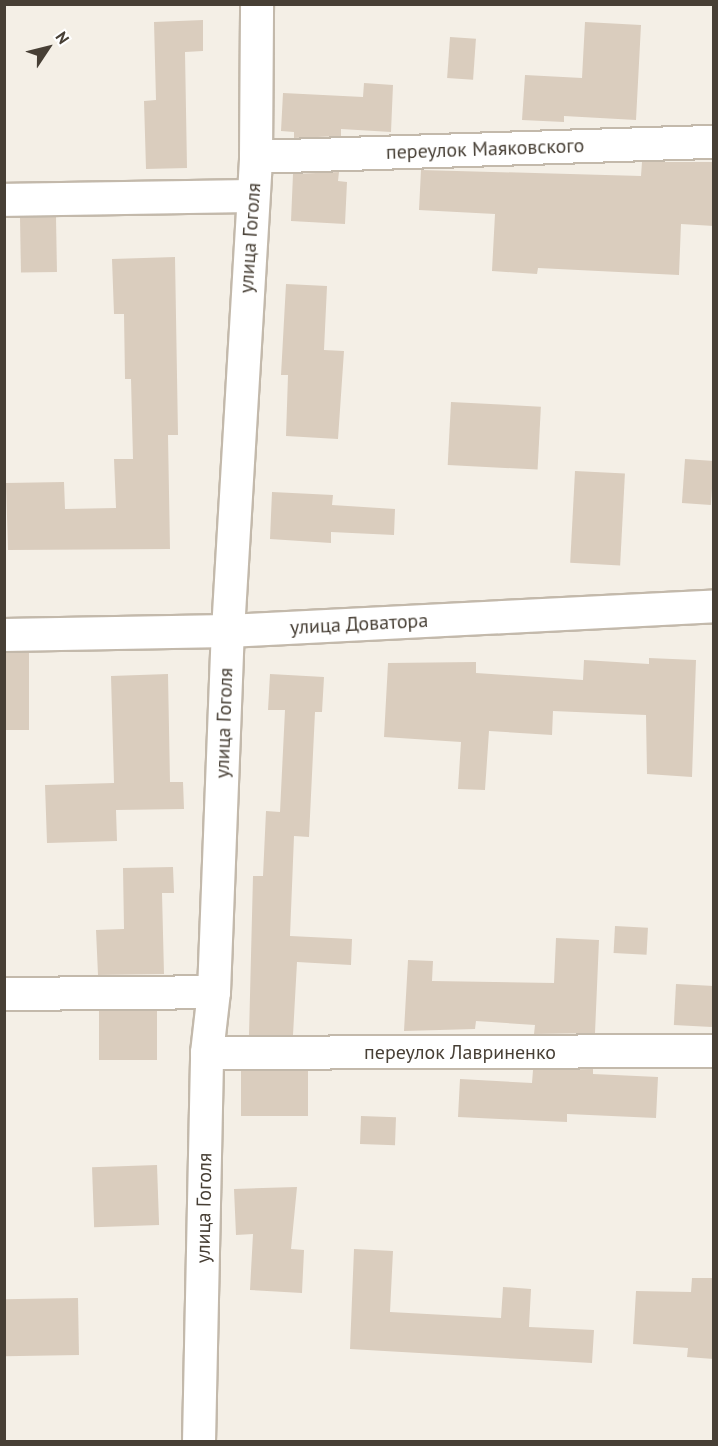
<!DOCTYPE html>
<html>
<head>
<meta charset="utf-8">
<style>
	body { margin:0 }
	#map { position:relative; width:718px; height:1446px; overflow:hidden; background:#f4efe6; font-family:"PT Sans",sans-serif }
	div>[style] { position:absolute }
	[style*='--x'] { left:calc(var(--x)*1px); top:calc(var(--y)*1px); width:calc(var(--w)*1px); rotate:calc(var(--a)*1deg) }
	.building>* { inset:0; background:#dacdbe; transform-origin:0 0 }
	.roads { filter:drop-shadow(2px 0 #c3b9ab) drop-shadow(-2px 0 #c3b9ab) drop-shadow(0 2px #c3b9ab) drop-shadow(0 -2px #c3b9ab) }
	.street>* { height:32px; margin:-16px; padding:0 16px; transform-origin:16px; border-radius:16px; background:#fff }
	span { translate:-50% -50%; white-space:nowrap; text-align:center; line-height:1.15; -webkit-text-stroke:6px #fff; paint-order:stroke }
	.street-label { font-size:20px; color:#473f35 }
	.frame { position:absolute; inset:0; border:6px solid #473f35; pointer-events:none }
	.north { position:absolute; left:18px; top:18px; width:60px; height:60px; -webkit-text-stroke:4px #fff; paint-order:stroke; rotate:55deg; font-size:16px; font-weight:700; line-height:24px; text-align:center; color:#473f35 }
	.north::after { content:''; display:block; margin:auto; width:21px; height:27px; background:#473f35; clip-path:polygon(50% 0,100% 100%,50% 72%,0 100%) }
</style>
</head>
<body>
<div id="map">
	<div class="building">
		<i style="clip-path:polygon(203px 20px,203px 51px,185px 52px,187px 168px,146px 169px,144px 101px,156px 100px,154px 22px)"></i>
		<i style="clip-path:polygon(585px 22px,641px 25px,636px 120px,564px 116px,564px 122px,522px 120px,525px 75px,582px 78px)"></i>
		<i style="left:450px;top:37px;width:26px;height:41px;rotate:4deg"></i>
		<i style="clip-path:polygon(364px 83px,393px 85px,391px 132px,341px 129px,341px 136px,294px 138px,294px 132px,281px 131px,283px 93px,363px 97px)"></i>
		<i style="clip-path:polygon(642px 162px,714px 162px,714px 226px,681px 224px,679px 275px,538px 268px,537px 274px,492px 271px,495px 214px,419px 210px,421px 170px,641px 176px)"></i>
		<i style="clip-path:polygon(339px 172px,338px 181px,347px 182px,345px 224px,291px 221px,293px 174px)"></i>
		<i style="left:56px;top:217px;width:55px;height:36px;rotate:89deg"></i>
		<i style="clip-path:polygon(175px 257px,178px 435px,168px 435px,170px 549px,8px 550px,6px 483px,64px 482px,65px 509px,116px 508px,114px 459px,133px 459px,131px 379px,125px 379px,124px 314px,114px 314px,112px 259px)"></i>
		<i style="clip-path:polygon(286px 284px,327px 286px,324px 350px,344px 351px,338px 439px,286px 436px,288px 375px,281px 375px)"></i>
		<i style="left:451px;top:402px;width:90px;height:63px;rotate:3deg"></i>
		<i style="left:685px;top:459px;width:29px;height:44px;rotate:4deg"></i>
		<i style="left:575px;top:471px;width:50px;height:92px;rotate:3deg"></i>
		<i style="clip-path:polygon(272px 492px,333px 495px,332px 505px,395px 509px,394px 535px,331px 532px,331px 543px,270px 539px)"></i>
		<i style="left:4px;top:653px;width:25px;height:77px"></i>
		<i style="clip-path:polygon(649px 658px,696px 660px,692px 777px,647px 774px,646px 715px,553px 711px,552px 735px,489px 731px,485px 790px,458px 789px,461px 742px,384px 737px,388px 663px,476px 662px,476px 673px,583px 680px,584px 660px,649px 664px)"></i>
		<i style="clip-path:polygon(168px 674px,170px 782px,183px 782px,184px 809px,116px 810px,117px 841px,47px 843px,45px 785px,114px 783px,111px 676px)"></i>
		<i style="clip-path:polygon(270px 674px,324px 677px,322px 712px,315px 712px,309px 837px,294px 836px,290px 936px,352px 939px,351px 965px,297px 962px,293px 1035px,249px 1035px,253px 876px,263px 876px,266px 811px,280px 812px,285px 710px,268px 710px)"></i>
		<i style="clip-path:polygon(173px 867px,174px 893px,162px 893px,164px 974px,98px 975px,96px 930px,124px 929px,123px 868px)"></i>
		<i style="left:615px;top:926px;width:33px;height:27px;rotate:3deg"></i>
		<i style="clip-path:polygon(556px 938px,599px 940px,595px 1033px,534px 1034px,535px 1025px,476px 1021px,475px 1029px,404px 1031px,408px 960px,433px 961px,432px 981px,554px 983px)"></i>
		<i style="left:676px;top:984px;width:38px;height:41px;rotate:3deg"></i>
		<i style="left:99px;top:1011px;width:58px;height:49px"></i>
		<i style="clip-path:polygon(593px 1069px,593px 1074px,658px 1077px,656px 1118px,567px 1114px,567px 1122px,458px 1117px,460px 1079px,532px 1083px,533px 1070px)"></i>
		<i style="left:241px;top:1071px;width:67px;height:45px"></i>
		<i style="left:361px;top:1116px;width:35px;height:28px;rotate:2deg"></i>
		<i style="left:157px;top:1165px;width:60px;height:65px;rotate:88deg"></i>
		<i style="clip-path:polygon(297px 1187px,291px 1249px,304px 1250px,302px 1293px,250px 1290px,253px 1234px,236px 1235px,234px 1189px)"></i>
		<i style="clip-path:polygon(354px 1249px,393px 1251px,390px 1312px,501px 1318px,503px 1287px,531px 1289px,529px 1327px,594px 1330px,592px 1363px,350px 1349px)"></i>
		<i style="clip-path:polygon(692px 1278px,714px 1278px,714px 1359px,687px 1357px,688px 1348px,633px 1344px,636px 1291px,691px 1292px)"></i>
		<i style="left:78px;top:1298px;width:57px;height:74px;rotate:89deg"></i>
	</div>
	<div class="roads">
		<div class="street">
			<i style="--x:256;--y:157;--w:458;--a:-1.9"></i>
			<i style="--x:4;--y:200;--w:247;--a:-0.9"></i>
			<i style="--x:4;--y:635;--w:224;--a:-1"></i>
			<i style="--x:228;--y:631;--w:487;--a:-2.9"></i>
			<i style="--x:4;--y:994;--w:210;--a:-0.5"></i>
			<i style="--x:207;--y:1053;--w:507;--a:-0.23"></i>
			<i style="--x:199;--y:1442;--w:389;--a:-88.8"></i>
			<i style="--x:207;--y:1053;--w:61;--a:-83.5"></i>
			<i style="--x:214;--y:992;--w:361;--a:-87.8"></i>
			<i style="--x:228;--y:631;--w:475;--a:-86.6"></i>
			<i style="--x:256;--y:157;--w:153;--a:-89.6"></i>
		</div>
	</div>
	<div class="street-label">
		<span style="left:485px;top:149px;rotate:-2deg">переулок Маяковского</span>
		<span style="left:250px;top:238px;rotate:-86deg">улица Гоголя</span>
		<span style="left:359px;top:624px;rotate:-3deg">улица Доватора</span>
		<span style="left:224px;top:723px;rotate:-88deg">улица Гоголя</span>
		<span style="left:460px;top:1052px">переулок Лавриненко</span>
		<span style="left:204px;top:1208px;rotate:-89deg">улица Гоголя</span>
	</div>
	<div class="frame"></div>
	<div class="north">N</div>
</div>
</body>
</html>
